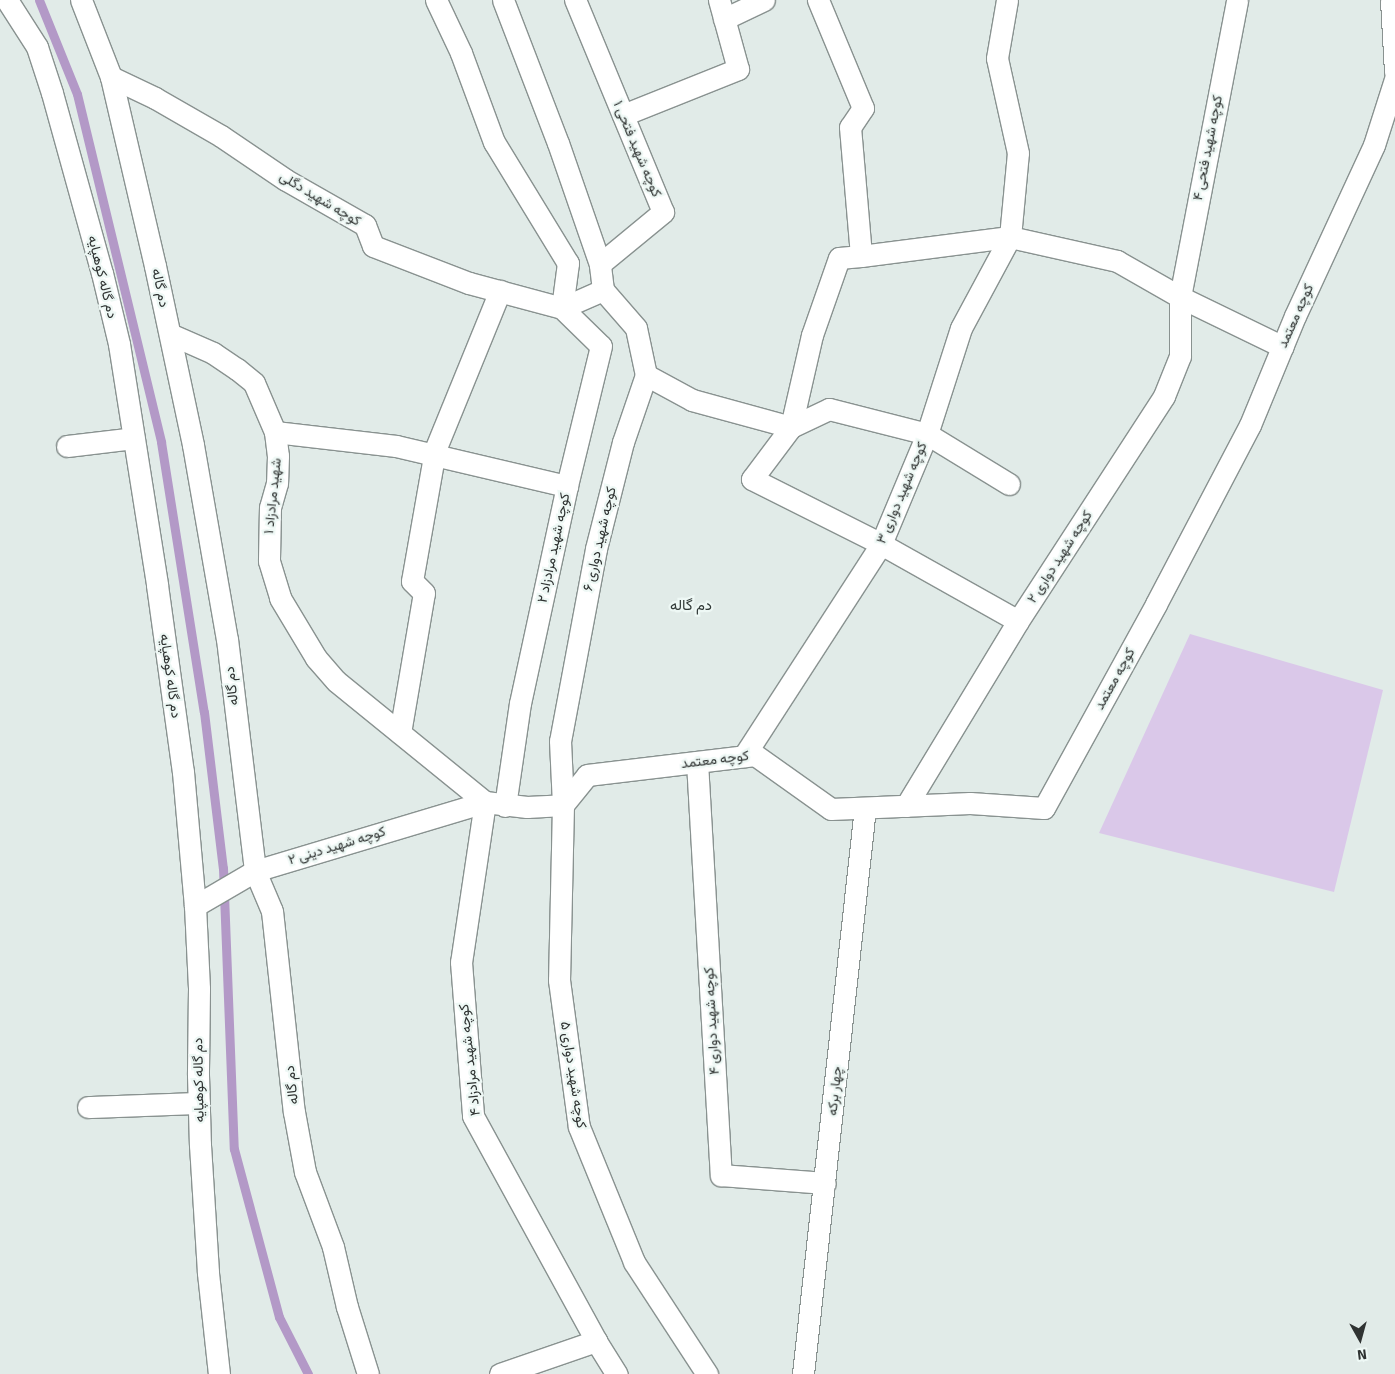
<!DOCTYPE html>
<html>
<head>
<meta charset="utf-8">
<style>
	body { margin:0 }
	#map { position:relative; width:1395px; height:1374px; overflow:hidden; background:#e1ebe8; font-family:Signika,Vazirmatn,sans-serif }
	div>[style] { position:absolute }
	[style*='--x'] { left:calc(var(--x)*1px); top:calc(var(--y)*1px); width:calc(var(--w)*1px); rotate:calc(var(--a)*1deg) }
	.green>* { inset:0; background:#dac8e9 }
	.stream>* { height:9px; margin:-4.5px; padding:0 4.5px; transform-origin:4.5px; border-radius:4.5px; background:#b399c7 }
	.roads { filter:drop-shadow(1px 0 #899290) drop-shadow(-1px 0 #899290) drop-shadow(0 1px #899290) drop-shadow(0 -1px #899290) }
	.minor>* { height:21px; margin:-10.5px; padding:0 10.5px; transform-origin:10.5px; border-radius:10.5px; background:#fff }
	span { translate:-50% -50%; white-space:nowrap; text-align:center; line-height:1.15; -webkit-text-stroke:4.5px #eef8f5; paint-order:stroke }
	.street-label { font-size:14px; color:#2f3332 }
	.neighbourhood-label { font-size:15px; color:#313937 }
	.north { position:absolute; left:1335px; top:1314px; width:50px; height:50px; -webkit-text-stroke:4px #eef8f5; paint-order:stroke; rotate:173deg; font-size:14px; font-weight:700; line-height:20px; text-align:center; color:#2f3332 }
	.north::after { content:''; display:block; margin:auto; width:18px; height:22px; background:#2f3332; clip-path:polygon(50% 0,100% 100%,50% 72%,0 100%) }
</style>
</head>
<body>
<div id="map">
	<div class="green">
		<i style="clip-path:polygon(1190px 634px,1383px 690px,1334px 892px,1099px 833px)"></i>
	</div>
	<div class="stream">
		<i style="--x:39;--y:0;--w:101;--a:68"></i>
		<i style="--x:77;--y:94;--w:358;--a:76.4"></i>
		<i style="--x:161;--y:442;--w:273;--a:81"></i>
		<i style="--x:204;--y:712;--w:157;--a:83.1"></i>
		<i style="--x:223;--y:868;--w:281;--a:87.8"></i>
		<i style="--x:234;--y:1149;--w:174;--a:75"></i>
		<i style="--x:279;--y:1317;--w:64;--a:63"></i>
	</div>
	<div class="roads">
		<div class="minor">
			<i style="--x:7;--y:0;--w:56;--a:57.4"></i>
			<i style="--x:37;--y:47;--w:48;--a:71.9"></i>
			<i style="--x:52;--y:93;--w:187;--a:74.5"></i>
			<i style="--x:102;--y:273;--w:73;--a:76.5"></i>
			<i style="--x:119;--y:344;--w:244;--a:81"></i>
			<i style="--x:157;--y:585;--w:189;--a:82.1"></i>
			<i style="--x:183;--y:772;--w:135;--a:84.9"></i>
			<i style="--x:195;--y:906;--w:83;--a:87.2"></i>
			<i style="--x:199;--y:989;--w:86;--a:90.7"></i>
			<i style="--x:198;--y:1075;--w:70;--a:88.4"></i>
			<i style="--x:200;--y:1145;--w:128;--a:86.4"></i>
			<i style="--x:208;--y:1273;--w:102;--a:83.8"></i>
			<i style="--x:81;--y:0;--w:83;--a:68.7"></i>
			<i style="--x:111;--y:77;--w:194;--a:76.9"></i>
			<i style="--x:155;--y:266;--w:183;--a:78"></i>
			<i style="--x:193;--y:445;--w:197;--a:80.1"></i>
			<i style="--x:227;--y:639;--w:234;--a:83.1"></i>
			<i style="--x:255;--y:871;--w:43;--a:67"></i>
			<i style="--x:272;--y:911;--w:202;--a:83.8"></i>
			<i style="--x:294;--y:1112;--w:61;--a:79.6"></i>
			<i style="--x:305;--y:1172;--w:80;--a:69.5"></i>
			<i style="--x:333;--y:1247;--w:62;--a:76.9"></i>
			<i style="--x:347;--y:1307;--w:70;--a:72.6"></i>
			<i style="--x:436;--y:0;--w:59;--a:64.7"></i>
			<i style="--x:461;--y:53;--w:95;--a:69.7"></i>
			<i style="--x:494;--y:142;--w:142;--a:58.6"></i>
			<i style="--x:568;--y:263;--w:45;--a:97.6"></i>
			<i style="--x:503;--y:0;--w:153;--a:69"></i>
			<i style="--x:558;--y:143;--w:128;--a:70.9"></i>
			<i style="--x:818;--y:0;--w:117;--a:67.4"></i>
			<i style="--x:863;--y:108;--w:23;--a:124"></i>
			<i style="--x:850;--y:127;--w:129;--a:85.1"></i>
			<i style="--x:861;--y:256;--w:22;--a:175"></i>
			<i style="--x:839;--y:258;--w:82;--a:109.3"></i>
			<i style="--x:812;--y:335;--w:94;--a:102.9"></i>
			<i style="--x:791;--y:427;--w:65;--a:126.9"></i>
			<i style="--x:752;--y:479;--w:144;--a:26.7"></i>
			<i style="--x:881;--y:544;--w:157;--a:29.3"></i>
			<i style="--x:1391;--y:0;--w:72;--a:86.8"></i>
			<i style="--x:724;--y:19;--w:44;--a:-25.4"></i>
			<i style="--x:111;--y:77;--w:49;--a:25.5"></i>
			<i style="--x:155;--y:98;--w:76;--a:29.9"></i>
			<i style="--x:221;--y:136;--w:78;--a:34.1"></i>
			<i style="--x:286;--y:180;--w:91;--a:29.7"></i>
			<i style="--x:365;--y:225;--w:22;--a:69"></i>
			<i style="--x:373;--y:246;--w:103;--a:21.1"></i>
			<i style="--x:469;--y:283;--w:96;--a:15"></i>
			<i style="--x:562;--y:308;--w:54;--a:44.3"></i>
			<i style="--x:601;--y:346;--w:144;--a:103.7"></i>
			<i style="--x:567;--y:486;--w:222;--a:102.2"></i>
			<i style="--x:520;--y:703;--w:104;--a:98.3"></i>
			<i style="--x:623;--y:115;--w:124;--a:-21.8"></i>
			<i style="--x:738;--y:69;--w:72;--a:-105.4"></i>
			<i style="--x:861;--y:256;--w:150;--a:-7.3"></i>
			<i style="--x:1010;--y:237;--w:110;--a:12.6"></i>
			<i style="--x:1117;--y:261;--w:73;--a:29.7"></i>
			<i style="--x:1180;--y:297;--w:114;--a:25.9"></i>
			<i style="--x:603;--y:290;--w:50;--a:49"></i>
			<i style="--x:636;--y:328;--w:48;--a:78"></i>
			<i style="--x:646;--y:375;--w:71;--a:108.9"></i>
			<i style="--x:623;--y:442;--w:110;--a:104.2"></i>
			<i style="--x:596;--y:549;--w:195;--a:100.6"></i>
			<i style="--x:560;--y:741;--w:64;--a:87.3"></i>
			<i style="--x:563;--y:805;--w:175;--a:91.3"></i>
			<i style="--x:559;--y:980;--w:148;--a:82.3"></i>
			<i style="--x:579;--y:1127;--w:146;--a:67.8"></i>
			<i style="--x:634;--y:1262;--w:134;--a:56.9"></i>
			<i style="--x:562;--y:308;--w:45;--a:-23.7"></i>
			<i style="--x:603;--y:290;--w:26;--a:-97"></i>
			<i style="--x:600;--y:264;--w:82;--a:-39.5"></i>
			<i style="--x:663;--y:212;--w:230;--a:-112.5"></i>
			<i style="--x:170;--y:334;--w:47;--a:23.8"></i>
			<i style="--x:213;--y:353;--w:29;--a:34"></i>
			<i style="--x:237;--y:369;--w:22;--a:39"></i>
			<i style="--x:254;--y:383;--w:53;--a:66.8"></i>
			<i style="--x:275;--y:432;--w:24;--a:83"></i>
			<i style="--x:278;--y:456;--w:27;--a:92"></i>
			<i style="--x:277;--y:483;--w:25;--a:106"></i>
			<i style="--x:270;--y:507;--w:54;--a:91.1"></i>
			<i style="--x:269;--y:561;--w:39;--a:73"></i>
			<i style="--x:280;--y:598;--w:70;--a:59"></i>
			<i style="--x:316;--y:658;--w:30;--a:49"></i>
			<i style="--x:336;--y:681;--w:192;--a:39.1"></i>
			<i style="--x:485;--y:802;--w:42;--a:6.8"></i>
			<i style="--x:527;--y:807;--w:36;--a:-3"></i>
			<i style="--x:646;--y:375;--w:52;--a:28.5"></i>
			<i style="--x:692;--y:400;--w:103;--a:15.3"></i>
			<i style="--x:791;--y:427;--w:42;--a:-25.3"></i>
			<i style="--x:829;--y:409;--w:101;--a:14.3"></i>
			<i style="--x:927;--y:434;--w:96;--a:31.4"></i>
			<i style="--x:275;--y:432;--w:122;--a:6.6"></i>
			<i style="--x:396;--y:446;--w:176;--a:13.2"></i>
			<i style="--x:67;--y:446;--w:67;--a:-6.8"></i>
			<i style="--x:400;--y:733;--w:142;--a:-80.3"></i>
			<i style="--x:424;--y:593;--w:17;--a:-135"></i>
			<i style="--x:412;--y:581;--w:133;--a:-80"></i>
			<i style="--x:435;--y:450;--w:172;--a:-67.8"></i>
			<i style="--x:744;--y:756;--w:252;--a:-57.1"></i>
			<i style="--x:881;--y:544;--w:119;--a:-67.3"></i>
			<i style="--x:927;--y:434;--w:111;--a:-72.2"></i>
			<i style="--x:961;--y:328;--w:103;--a:-61.7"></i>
			<i style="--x:1010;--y:237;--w:84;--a:-84.6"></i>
			<i style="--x:1018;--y:153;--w:97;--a:-102.5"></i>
			<i style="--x:997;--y:58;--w:59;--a:-80.2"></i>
			<i style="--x:697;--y:762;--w:414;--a:86.7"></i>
			<i style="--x:721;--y:1175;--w:104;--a:4.4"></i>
			<i style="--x:485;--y:802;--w:162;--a:98.5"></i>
			<i style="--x:461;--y:962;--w:154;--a:85.5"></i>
			<i style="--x:473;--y:1116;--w:256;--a:61.3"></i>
			<i style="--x:596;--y:1341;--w:39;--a:58"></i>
			<i style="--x:563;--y:805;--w:38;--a:-51"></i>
			<i style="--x:587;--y:775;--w:169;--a:-6.8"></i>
			<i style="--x:755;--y:755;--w:93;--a:35.4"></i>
			<i style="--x:831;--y:809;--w:139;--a:-2.5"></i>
			<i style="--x:970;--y:803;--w:74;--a:3.9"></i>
			<i style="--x:1044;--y:808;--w:233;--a:-61.2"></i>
			<i style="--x:1156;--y:604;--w:202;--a:-62.3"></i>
			<i style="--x:1250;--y:425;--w:118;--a:-67.6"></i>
			<i style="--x:1295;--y:316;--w:188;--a:-65.2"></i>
			<i style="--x:1374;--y:145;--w:69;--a:-72.3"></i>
			<i style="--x:906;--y:806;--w:216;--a:-58.8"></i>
			<i style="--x:1018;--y:621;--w:268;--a:-57"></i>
			<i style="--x:1164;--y:396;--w:43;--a:-68.2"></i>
			<i style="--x:1180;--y:356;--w:59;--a:-90"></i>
			<i style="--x:1180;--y:297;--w:302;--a:-79.1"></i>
			<i style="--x:195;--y:906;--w:69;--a:-30.3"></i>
			<i style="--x:255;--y:871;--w:240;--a:-16.7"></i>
			<i style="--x:88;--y:1107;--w:111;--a:-2.1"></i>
			<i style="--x:500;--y:1374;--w:102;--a:-19"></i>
			<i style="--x:803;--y:1374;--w:569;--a:-83.75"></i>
		</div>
	</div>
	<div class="street-label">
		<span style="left:1208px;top:148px;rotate:-79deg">کوچه شهید فتحی ۴</span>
		<span style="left:637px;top:149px;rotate:67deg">کوچه شهید فتحی ۱</span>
		<span style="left:320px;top:199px;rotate:31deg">کوچه شهید دگلی</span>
		<span style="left:102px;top:277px;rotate:76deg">دم گاله کوهپایه</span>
		<span style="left:160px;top:288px;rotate:78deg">دم گاله</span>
		<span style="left:1296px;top:316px;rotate:-66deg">کوچه معتمد</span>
		<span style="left:902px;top:493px;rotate:-67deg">کوچه شهید دواری ۳</span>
		<span style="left:273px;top:496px;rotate:-84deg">شهید مرادزاد ۱</span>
		<span style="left:600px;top:539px;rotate:-77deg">کوچه شهید دواری ۶</span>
		<span style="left:554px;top:548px;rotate:-78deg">کوچه شهید مرادزاد ۲</span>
		<span style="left:1060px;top:557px;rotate:-57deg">کوچه شهید دواری ۲</span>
		<span style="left:170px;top:676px;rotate:82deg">دم گاله کوهپایه</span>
		<span style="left:1115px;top:679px;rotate:-61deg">کوچه معتمد</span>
		<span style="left:232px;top:686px;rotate:-96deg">دم گاله</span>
		<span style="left:715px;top:760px;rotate:-7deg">کوچه معتمد</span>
		<span style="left:337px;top:846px;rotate:-17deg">کوچه شهید دینی ۲</span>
		<span style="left:712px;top:1021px;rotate:-93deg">کوچه شهید دواری ۴</span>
		<span style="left:470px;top:1060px;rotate:-96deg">کوچه شهید مرادزاد ۴</span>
		<span style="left:573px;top:1075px;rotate:81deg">کوچه شهید دواری ۵</span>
		<span style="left:199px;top:1080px;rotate:-91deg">دم گاله کوهپایه</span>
		<span style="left:292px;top:1085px;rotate:-96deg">دم گاله</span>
		<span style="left:835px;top:1091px;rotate:-84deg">چهار برکه</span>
	</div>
	<div class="neighbourhood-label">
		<span style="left:691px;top:606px">دم گاله</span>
	</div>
	<div class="north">N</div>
</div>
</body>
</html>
